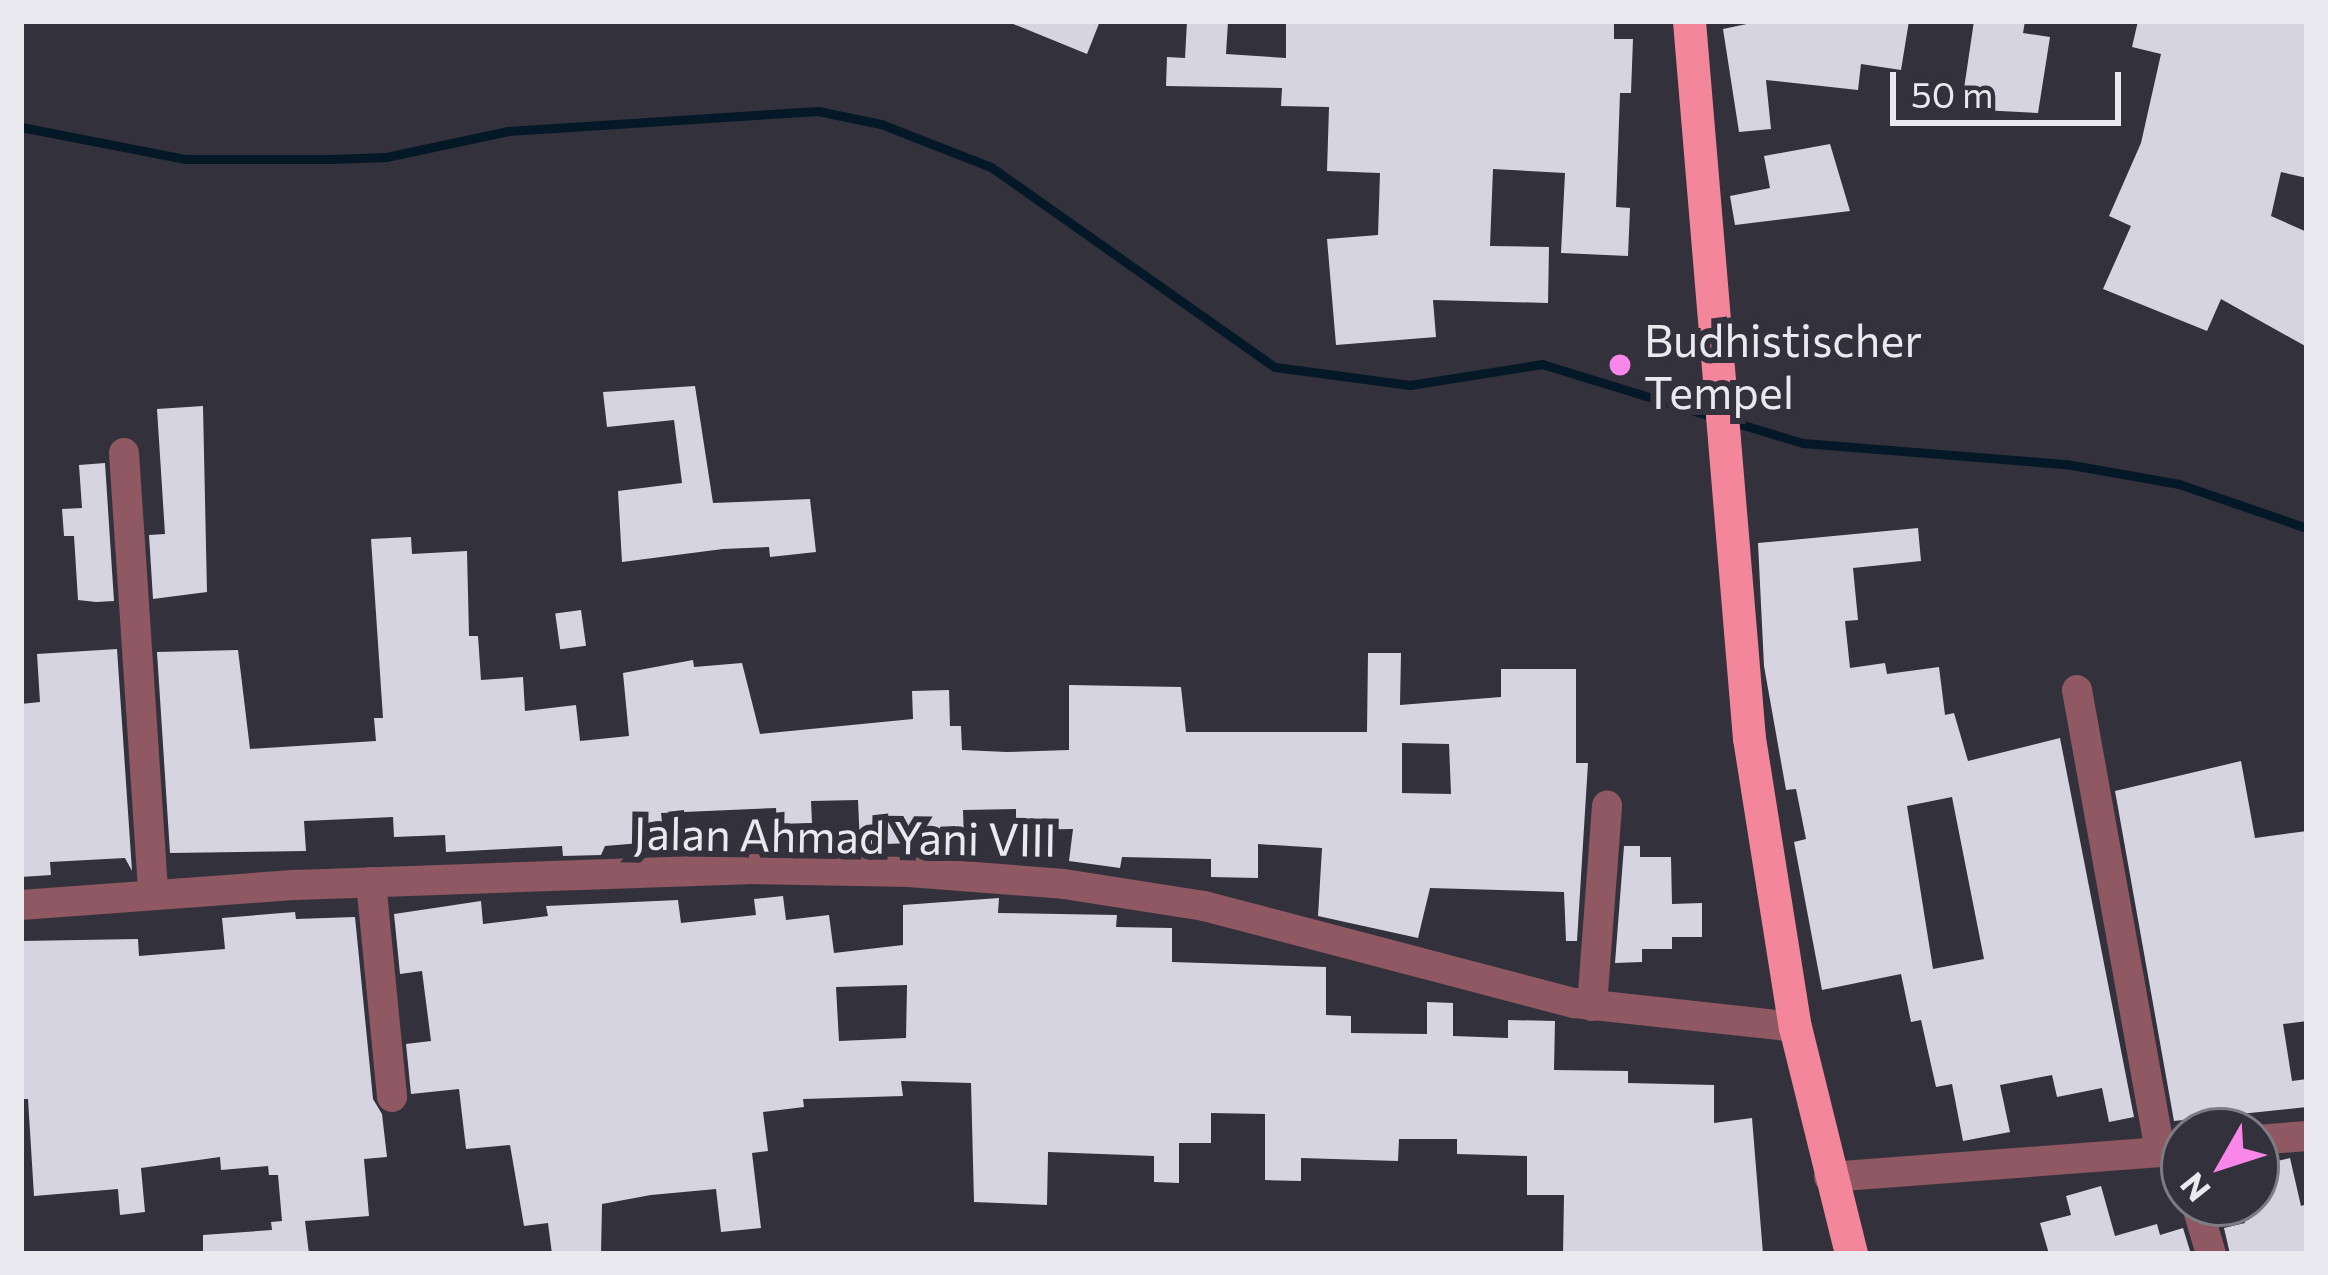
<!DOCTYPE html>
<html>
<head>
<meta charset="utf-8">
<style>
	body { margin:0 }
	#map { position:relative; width:2328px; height:1275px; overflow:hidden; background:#33313b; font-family:Commissioner,sans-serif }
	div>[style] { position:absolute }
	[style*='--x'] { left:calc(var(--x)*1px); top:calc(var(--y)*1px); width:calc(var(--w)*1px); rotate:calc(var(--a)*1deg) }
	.stream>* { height:9px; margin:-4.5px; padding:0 4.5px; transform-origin:4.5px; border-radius:4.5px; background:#051828 }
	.building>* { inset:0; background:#d7d4e1; transform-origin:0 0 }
	.minor>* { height:30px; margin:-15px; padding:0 15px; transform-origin:15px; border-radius:15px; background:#8f5862 }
	.tertiary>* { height:30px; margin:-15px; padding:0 15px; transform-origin:15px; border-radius:15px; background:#8f5862 }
	.trunk>* { height:33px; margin:-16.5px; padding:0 16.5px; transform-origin:16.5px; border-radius:16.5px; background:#f4869b }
	.dots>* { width:33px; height:33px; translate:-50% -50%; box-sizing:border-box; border:6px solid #33313b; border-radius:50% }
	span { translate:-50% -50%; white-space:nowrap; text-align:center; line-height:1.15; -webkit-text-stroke:12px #33313b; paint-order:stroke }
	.poi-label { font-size:45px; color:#ebe9f0 }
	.left { translate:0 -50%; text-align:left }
	.street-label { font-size:45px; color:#ebe9f0 }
	.frame { position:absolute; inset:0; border:24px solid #ebe9f0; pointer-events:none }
	.north { position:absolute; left:2160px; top:1107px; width:120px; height:120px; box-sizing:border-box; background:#33313b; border:3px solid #7d7b83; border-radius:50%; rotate:231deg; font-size:33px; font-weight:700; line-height:48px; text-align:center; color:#ebe9f0 }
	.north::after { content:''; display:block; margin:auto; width:42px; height:54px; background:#f987e9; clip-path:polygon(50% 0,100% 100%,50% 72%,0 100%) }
	.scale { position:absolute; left:1890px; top:72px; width:231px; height:54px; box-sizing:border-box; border:6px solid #ebe9f0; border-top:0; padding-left:15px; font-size:36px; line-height:42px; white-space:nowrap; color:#ebe9f0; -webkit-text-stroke:9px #33313b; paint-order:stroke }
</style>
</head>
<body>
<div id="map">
	<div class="stream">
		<i style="--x:21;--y:127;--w:168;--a:11"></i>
		<i style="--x:186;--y:159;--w:146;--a:0"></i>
		<i style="--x:332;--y:159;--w:54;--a:-2.1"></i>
		<i style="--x:386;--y:157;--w:125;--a:-12"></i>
		<i style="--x:508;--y:131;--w:311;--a:-3.7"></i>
		<i style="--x:818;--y:111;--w:64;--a:11.7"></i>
		<i style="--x:881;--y:124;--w:118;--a:21.4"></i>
		<i style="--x:991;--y:167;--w:347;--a:35.2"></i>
		<i style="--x:1275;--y:367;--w:136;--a:7.6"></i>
		<i style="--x:1410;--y:385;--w:134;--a:-9"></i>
		<i style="--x:1542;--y:364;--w:180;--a:17.1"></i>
		<i style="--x:1730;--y:421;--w:76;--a:16.8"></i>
		<i style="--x:1803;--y:443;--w:264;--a:4.6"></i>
		<i style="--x:2066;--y:464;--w:115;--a:10"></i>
		<i style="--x:2179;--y:484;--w:135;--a:19"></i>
	</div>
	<div class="building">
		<i style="clip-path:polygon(1006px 21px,1100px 21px,1087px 54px)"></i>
		<i style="clip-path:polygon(1187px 21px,1228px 22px,1226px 54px,1286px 58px,1286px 23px,1614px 21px,1614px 39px,1633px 39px,1631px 93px,1620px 93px,1616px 207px,1630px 208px,1628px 256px,1561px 253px,1565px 173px,1493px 169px,1490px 246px,1549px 247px,1548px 303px,1433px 300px,1436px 337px,1336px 345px,1327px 239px,1378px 235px,1380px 173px,1327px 171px,1329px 107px,1281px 106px,1282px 88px,1166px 86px,1167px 57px,1185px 58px)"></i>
		<i style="clip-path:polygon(1761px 21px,1909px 21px,1901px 70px,1861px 64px,1858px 90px,1766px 80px,1771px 129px,1739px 132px,1723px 29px)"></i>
		<i style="clip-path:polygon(1974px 21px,2025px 21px,2023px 33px,2050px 37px,2038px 113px,1961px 109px)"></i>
		<i style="clip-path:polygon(2138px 21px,2307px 21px,2307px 178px,2281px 172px,2271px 216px,2307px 232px,2307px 347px,2221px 299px,2207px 331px,2103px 289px,2131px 226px,2109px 216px,2141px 143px,2161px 54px,2132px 47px)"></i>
		<i style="clip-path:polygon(1830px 144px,1850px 211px,1735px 225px,1730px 196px,1770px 188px,1764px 156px)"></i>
		<i style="clip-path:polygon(695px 386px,713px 503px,810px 499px,816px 552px,770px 557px,769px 547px,723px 549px,622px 562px,618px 491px,682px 483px,674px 420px,607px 427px,603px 392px)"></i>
		<i style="clip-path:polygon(203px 406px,207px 592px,153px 599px,149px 535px,165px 534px,157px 409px)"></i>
		<i style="clip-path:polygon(105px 463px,114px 601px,96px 602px,78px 600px,74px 536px,64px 536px,62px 509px,82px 508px,79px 465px)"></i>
		<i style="clip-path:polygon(evenodd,1918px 528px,1921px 561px,1853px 568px,1858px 620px,1845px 621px,1850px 668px,1885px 663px,1887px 674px,1939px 667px,1945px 715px,1954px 713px,1968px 761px,2060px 738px,2134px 1117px,2109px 1122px,2102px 1088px,2057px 1097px,2052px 1075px,2000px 1085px,2010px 1132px,1963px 1141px,1952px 1084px,1936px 1087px,1921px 1020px,1911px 1022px,1901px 974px,1822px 990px,1794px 842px,1806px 839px,1796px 789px,1786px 790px,1764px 666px,1758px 543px,1918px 528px,1952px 797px,1984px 959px,1933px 969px,1907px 806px,1952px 797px)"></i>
		<i style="clip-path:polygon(evenodd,411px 537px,412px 554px,467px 551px,469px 636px,478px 636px,481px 680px,523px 677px,525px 711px,576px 705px,580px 741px,629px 736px,623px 673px,693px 660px,694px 667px,742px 663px,760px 734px,913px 719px,912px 691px,949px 690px,950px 726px,961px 726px,962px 750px,1007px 752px,1069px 750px,1069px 685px,1181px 687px,1186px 732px,1367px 732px,1368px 653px,1401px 653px,1400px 705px,1501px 697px,1501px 669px,1576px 669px,1576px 763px,1588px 763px,1577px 941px,1566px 941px,1564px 892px,1430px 888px,1418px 938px,1318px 916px,1322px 848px,1258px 844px,1258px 878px,1211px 877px,1211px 859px,1122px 857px,1120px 868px,1069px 861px,1073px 829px,1016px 830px,1016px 809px,963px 810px,964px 841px,860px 845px,858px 800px,811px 801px,812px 823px,777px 824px,776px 808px,661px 813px,664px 841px,605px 846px,601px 855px,563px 856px,562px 846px,446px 852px,445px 835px,394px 837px,393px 817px,304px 821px,306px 851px,170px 853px,157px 652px,238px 650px,250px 749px,376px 741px,374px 718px,383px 718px,371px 539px,411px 537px,1402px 743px,1449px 744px,1451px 794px,1402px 793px,1402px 743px)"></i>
		<i style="left:581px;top:610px;width:36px;height:26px;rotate:82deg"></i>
		<i style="clip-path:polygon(117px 649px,132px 871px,125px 858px,50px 862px,51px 875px,21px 877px,21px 704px,40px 702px,37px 654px)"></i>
		<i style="clip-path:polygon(2241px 761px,2255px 838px,2307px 831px,2307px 1021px,2283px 1024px,2292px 1081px,2307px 1079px,2307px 1107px,2174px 1121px,2115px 791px)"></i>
		<i style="clip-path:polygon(1624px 846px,1640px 846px,1640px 857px,1671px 857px,1672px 904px,1702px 903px,1702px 937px,1672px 937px,1672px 949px,1642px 949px,1642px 962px,1615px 963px)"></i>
		<i style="clip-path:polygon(evenodd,783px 896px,786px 920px,829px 915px,834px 953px,903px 945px,903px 905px,999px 898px,998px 913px,1117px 915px,1116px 927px,1172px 928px,1172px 962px,1326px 967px,1326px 1015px,1351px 1016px,1351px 1033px,1427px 1034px,1427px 1002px,1453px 1003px,1453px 1036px,1508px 1038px,1508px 1020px,1555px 1021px,1554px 1070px,1628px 1071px,1628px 1083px,1714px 1085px,1714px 1123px,1752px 1118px,1763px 1254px,1563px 1254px,1564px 1195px,1527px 1195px,1527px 1156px,1457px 1154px,1457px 1139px,1399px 1139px,1398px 1161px,1301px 1158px,1301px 1181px,1265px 1180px,1265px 1114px,1211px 1113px,1211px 1143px,1179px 1143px,1179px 1183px,1154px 1182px,1154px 1156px,1048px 1152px,1047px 1205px,974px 1202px,971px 1083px,901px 1081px,903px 1096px,803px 1099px,804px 1107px,763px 1112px,768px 1151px,752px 1153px,761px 1228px,721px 1232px,716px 1189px,651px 1195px,602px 1204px,601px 1254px,552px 1254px,548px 1223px,524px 1226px,510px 1145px,466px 1149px,459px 1089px,411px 1094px,406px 1044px,431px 1041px,422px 971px,400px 974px,394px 914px,481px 901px,483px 924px,548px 916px,546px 906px,678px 900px,681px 923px,756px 915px,754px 899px,783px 896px,907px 985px,906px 1038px,839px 1041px,836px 987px,907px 985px)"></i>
		<i style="clip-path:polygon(295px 912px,296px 919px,355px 917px,373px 1099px,382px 1114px,387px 1157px,364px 1159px,369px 1216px,305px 1221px,309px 1254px,203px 1254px,203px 1235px,272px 1230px,271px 1222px,282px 1221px,278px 1175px,269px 1175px,268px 1166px,221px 1170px,220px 1157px,141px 1168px,145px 1212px,120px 1215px,118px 1189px,34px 1196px,28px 1099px,21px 1099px,21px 941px,138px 939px,139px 956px,225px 949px,222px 918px)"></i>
		<i style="clip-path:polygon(2290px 1158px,2301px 1206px,2307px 1204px,2307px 1254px,2230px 1254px,2224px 1228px,2245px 1223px,2241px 1204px,2267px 1198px,2260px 1165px)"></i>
		<i style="clip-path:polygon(2101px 1186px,2115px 1236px,2157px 1224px,2160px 1235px,2183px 1228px,2191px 1254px,2049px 1254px,2040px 1223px,2071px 1215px,2066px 1196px)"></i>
	</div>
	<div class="minor">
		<i style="--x:124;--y:453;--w:440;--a:86.2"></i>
		<i style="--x:2077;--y:690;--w:469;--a:79.8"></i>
		<i style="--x:371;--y:882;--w:216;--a:84.4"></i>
		<i style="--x:1592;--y:1006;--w:201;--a:-85.7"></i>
		<i style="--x:2256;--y:1140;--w:51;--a:-4.5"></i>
		<i style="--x:1829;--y:1177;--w:356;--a:-4.3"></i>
		<i style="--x:2196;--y:1203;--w:53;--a:73.6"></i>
	</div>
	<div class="tertiary">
		<i style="--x:21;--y:905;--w:276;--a:-4.2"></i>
		<i style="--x:296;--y:885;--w:451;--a:-2"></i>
		<i style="--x:747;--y:869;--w:162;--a:1.1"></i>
		<i style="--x:909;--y:872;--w:155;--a:4.4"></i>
		<i style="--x:1064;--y:884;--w:142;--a:8.9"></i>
		<i style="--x:1204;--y:906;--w:383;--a:14.7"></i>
		<i style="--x:1575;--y:1003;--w:221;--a:6.2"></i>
	</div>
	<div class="trunk">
		<i style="--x:1689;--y:21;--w:720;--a:85.22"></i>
		<i style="--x:1749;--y:738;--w:293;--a:81"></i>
		<i style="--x:1795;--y:1027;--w:234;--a:76.1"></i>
	</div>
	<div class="dots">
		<i style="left:1620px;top:365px;background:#f987e9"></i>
	</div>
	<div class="poi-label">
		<span class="left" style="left:1644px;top:365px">Budhistischer<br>Tempel</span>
	</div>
	<div class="street-label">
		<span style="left:845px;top:835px;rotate:1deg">Jalan Ahmad Yani VIII</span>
	</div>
	<div class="frame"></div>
	<div class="north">N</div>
	<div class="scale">50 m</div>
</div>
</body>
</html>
